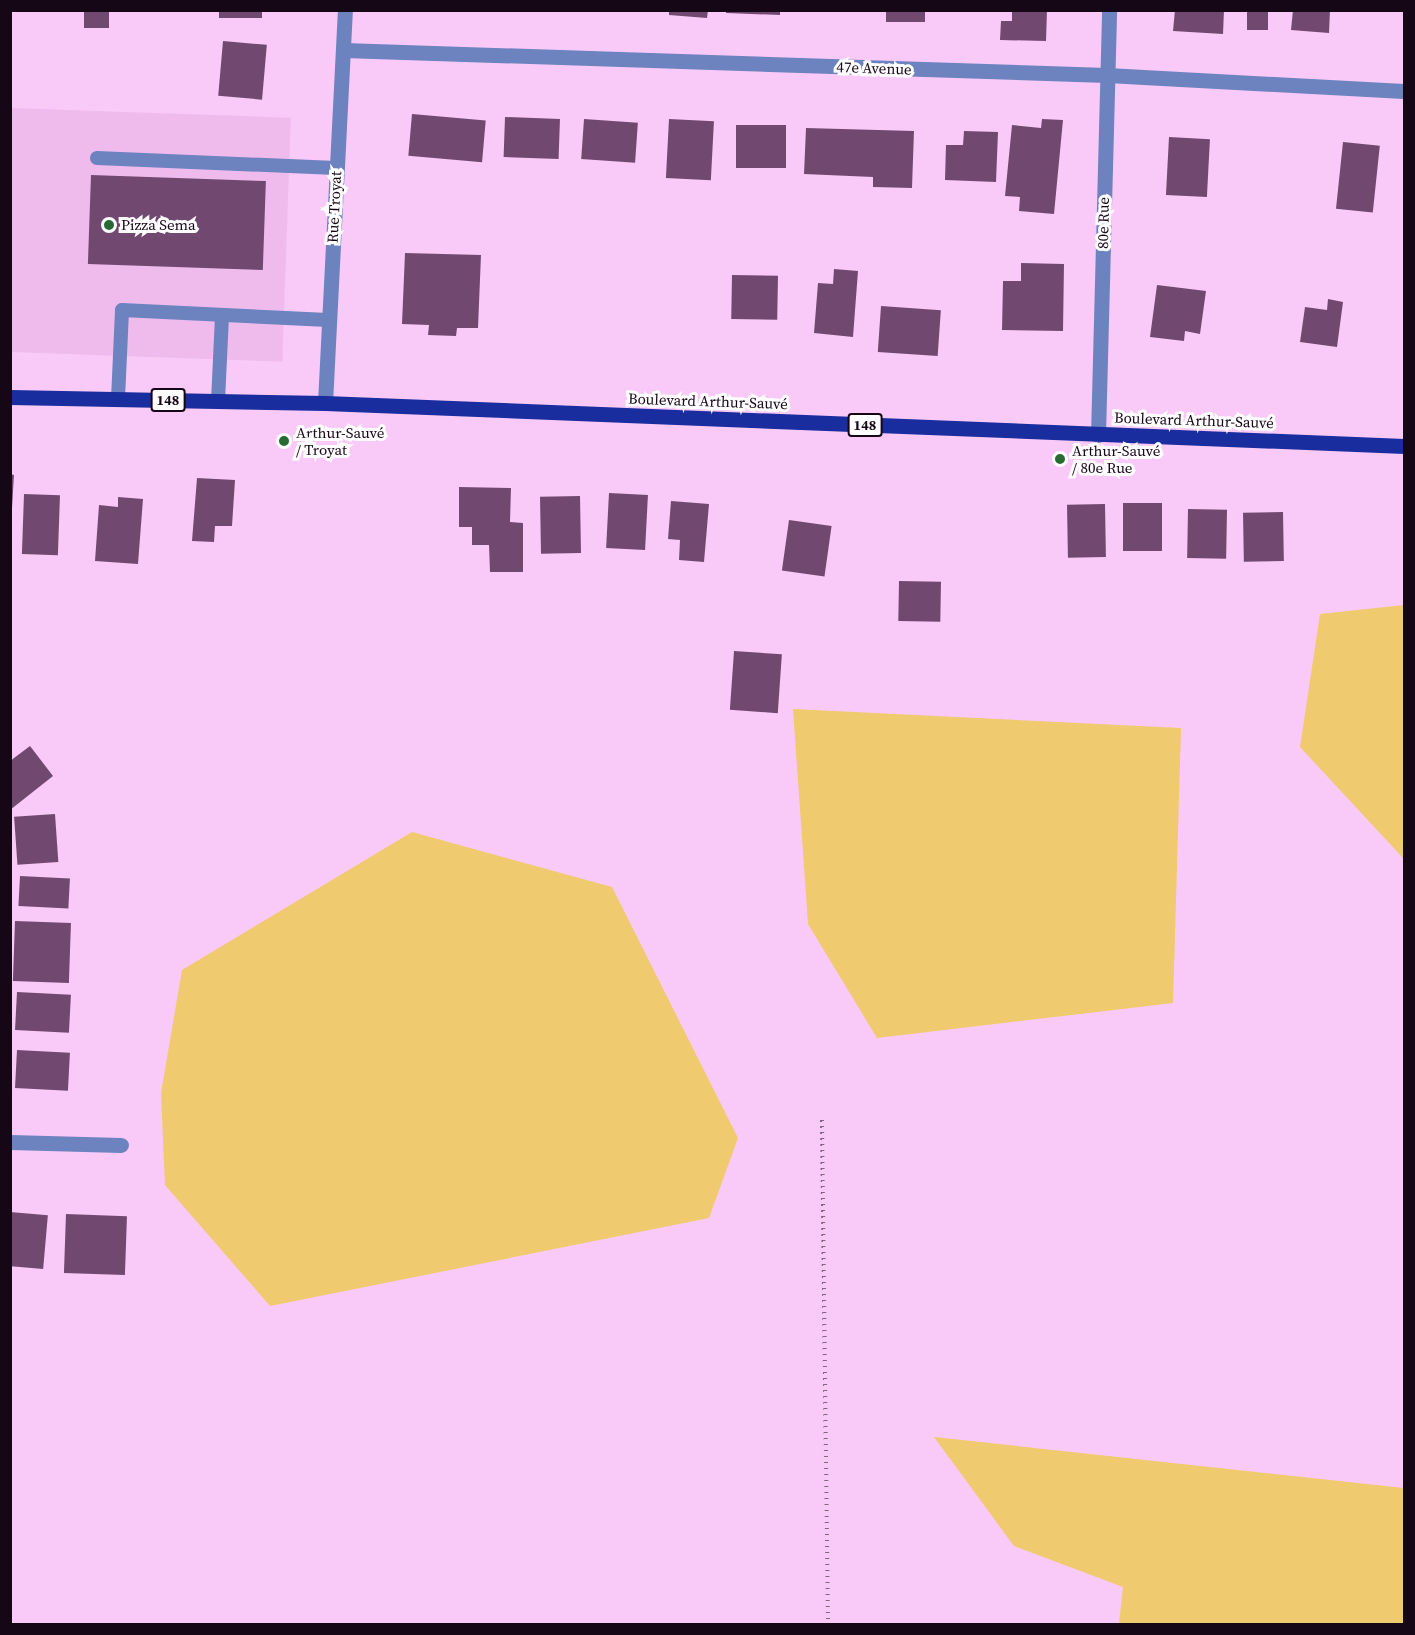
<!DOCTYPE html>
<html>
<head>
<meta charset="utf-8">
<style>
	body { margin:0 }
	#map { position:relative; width:1415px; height:1635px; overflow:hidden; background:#f9caf7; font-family:"Source Serif 4",serif }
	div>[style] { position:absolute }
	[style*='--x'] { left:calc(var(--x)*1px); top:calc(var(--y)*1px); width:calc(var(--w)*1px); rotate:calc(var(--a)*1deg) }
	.built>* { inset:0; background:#efbbed; transform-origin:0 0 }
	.green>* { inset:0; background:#efca6f }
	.building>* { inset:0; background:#714970; transform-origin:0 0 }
	.path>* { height:4px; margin-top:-2px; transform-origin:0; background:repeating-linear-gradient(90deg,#826481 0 1.5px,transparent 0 6px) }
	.service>* { height:14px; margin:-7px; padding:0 7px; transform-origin:7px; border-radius:7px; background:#6c83c0 }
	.minor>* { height:15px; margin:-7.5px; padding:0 7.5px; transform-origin:7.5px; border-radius:7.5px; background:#6c83c0 }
	.primary>* { height:15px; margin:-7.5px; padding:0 7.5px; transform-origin:7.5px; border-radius:7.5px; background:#192d9f }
	.dots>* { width:16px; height:16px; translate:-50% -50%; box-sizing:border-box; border:3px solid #fdfdfd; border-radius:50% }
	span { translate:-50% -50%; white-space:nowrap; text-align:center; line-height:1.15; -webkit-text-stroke:6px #fdfdfd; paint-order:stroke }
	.shield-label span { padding:2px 4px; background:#fdfdfd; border:2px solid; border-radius:4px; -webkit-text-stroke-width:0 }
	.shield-label { font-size:14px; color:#160716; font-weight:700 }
	.street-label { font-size:15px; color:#160716 }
	.poi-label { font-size:15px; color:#160716 }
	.left { translate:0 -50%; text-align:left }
	.frame { position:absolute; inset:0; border:12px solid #160716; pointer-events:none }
</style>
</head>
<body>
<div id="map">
	<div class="built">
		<i style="left:11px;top:108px;width:280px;height:244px;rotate:2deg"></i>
	</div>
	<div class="green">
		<i style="clip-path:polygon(1404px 605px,1404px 859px,1300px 747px,1320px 614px)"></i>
		<i style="clip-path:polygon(793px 709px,1181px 728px,1173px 1003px,877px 1038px,808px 924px)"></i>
		<i style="clip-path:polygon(412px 832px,612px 887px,738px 1138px,709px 1218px,270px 1306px,165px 1185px,161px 1093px,182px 970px)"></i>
		<i style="clip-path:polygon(934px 1437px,1404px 1488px,1404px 1624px,1119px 1624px,1123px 1587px,1014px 1546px)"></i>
	</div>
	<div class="building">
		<i style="left:84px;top:10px;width:25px;height:18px"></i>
		<i style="left:219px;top:10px;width:43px;height:8px"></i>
		<i style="clip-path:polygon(669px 10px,708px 10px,707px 18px,669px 15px)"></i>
		<i style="clip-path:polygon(726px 10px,780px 10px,780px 15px,726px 13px)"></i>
		<i style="left:886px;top:10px;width:39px;height:12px"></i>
		<i style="clip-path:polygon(1012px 10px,1047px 10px,1046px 41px,1000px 40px,1001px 21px,1012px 21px)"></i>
		<i style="clip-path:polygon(1175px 10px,1224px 10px,1223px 34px,1173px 31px)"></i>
		<i style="left:1247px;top:10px;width:21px;height:20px"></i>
		<i style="clip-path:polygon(1293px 10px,1330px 10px,1329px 33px,1291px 30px)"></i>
		<i style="left:223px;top:41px;width:44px;height:55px;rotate:5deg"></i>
		<i style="left:412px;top:114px;width:74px;height:42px;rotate:5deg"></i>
		<i style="left:505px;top:117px;width:55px;height:40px;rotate:2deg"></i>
		<i style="left:584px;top:119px;width:54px;height:40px;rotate:4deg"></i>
		<i style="left:669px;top:119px;width:45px;height:59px;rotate:3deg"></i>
		<i style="clip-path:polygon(1042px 119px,1063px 120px,1054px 214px,1019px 211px,1020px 197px,1005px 196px,1012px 125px,1041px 128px)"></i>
		<i style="left:736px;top:125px;width:50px;height:43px"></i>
		<i style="clip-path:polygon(806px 128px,914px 131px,912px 188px,873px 187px,873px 177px,804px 174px)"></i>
		<i style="clip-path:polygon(964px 131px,998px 132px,996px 182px,945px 180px,946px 145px,963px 145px)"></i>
		<i style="left:1169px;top:137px;width:41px;height:58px;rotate:3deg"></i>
		<i style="left:1343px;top:142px;width:37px;height:67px;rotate:6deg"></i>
		<i style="left:91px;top:175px;width:175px;height:89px;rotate:2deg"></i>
		<i style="clip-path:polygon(405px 253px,481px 255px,478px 328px,457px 328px,456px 336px,428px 335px,429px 325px,402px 324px)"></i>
		<i style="clip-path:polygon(1021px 263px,1064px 264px,1063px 331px,1002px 330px,1003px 281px,1021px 281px)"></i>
		<i style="clip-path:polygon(834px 269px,858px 271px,853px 337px,814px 333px,818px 283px,833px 284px)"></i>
		<i style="left:732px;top:275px;width:46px;height:44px;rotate:1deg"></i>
		<i style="clip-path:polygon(1157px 285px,1206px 291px,1200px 334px,1185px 331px,1184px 341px,1150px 337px)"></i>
		<i style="clip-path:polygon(1328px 299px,1343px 302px,1337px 347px,1300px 342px,1305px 307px,1327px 310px)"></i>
		<i style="left:881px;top:306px;width:60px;height:46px;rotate:4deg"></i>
		<i style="clip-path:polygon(10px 474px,14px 475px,12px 508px,10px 508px)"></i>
		<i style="clip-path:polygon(197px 478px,235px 480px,232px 526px,215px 526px,214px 542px,192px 541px)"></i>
		<i style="clip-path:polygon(459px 487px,511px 488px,510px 522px,523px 523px,523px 572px,490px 572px,489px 545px,472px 545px,472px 527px,459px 527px)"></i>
		<i style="left:609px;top:493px;width:39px;height:55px;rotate:3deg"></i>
		<i style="left:24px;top:494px;width:36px;height:60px;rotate:2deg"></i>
		<i style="left:580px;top:496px;width:57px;height:40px;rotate:89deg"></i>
		<i style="clip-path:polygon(118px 497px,143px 499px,138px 564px,95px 561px,99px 505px,118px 507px)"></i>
		<i style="clip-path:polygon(671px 501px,709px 504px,704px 562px,679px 560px,680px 540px,668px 539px)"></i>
		<i style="left:1123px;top:503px;width:39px;height:48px"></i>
		<i style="left:1105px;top:504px;width:53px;height:38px;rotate:89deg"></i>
		<i style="left:1188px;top:509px;width:39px;height:49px;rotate:1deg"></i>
		<i style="left:1283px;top:512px;width:49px;height:40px;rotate:89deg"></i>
		<i style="left:789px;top:520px;width:43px;height:51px;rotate:8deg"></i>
		<i style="left:899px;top:581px;width:42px;height:40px;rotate:1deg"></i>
		<i style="left:734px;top:651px;width:48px;height:59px;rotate:4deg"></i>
		<i style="clip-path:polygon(30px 746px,53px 776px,10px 810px,10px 761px)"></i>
		<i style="left:55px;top:814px;width:48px;height:41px;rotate:86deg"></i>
		<i style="left:20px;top:876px;width:50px;height:30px;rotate:3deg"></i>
		<i style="left:15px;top:921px;width:56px;height:60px;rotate:2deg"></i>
		<i style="left:17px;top:992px;width:54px;height:38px;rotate:3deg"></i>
		<i style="left:17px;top:1050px;width:53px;height:38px;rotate:3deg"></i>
		<i style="left:10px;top:1212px;width:38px;height:54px;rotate:5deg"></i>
		<i style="left:66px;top:1214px;width:61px;height:59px;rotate:2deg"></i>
	</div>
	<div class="path">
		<i style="--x:822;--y:1120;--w:504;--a:89.32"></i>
	</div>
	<div class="service">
		<i style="--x:97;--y:158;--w:239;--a:2.4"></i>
		<i style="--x:118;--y:399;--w:89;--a:-87.4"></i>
		<i style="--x:122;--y:310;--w:206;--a:2.8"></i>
		<i style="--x:218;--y:401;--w:86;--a:-87.3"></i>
	</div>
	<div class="minor">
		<i style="--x:343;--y:50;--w:764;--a:1.87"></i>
		<i style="--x:1107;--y:75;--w:297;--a:3.1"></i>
		<i style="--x:325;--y:403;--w:394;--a:-87.1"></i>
		<i style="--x:1098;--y:435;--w:425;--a:-88.5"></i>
		<i style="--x:10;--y:1142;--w:111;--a:1.5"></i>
	</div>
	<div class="primary">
		<i style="--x:10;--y:397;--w:315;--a:1.1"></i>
		<i style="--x:325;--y:403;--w:1080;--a:2.28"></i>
	</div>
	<div class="dots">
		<i style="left:109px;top:225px;background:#286a34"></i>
		<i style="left:284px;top:441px;background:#286a34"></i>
		<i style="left:1060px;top:459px;background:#286a34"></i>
	</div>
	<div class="shield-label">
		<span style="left:168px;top:400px">148</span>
		<span style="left:865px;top:425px">148</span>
	</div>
	<div class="street-label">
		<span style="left:874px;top:68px;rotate:2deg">47e Avenue</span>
		<span style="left:334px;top:207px;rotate:-87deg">Rue Troyat</span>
		<span style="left:1103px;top:223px;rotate:-89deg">80e Rue</span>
		<span style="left:708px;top:401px;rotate:2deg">Boulevard Arthur-Sauvé</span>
		<span style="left:1194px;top:420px;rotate:2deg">Boulevard Arthur-Sauvé</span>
	</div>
	<div class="poi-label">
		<span class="left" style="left:121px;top:225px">Pizza Sema</span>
		<span class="left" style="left:296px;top:441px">Arthur-Sauvé<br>/ Troyat</span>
		<span class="left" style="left:1072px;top:459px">Arthur-Sauvé<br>/ 80e Rue</span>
	</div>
	<div class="frame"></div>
</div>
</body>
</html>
